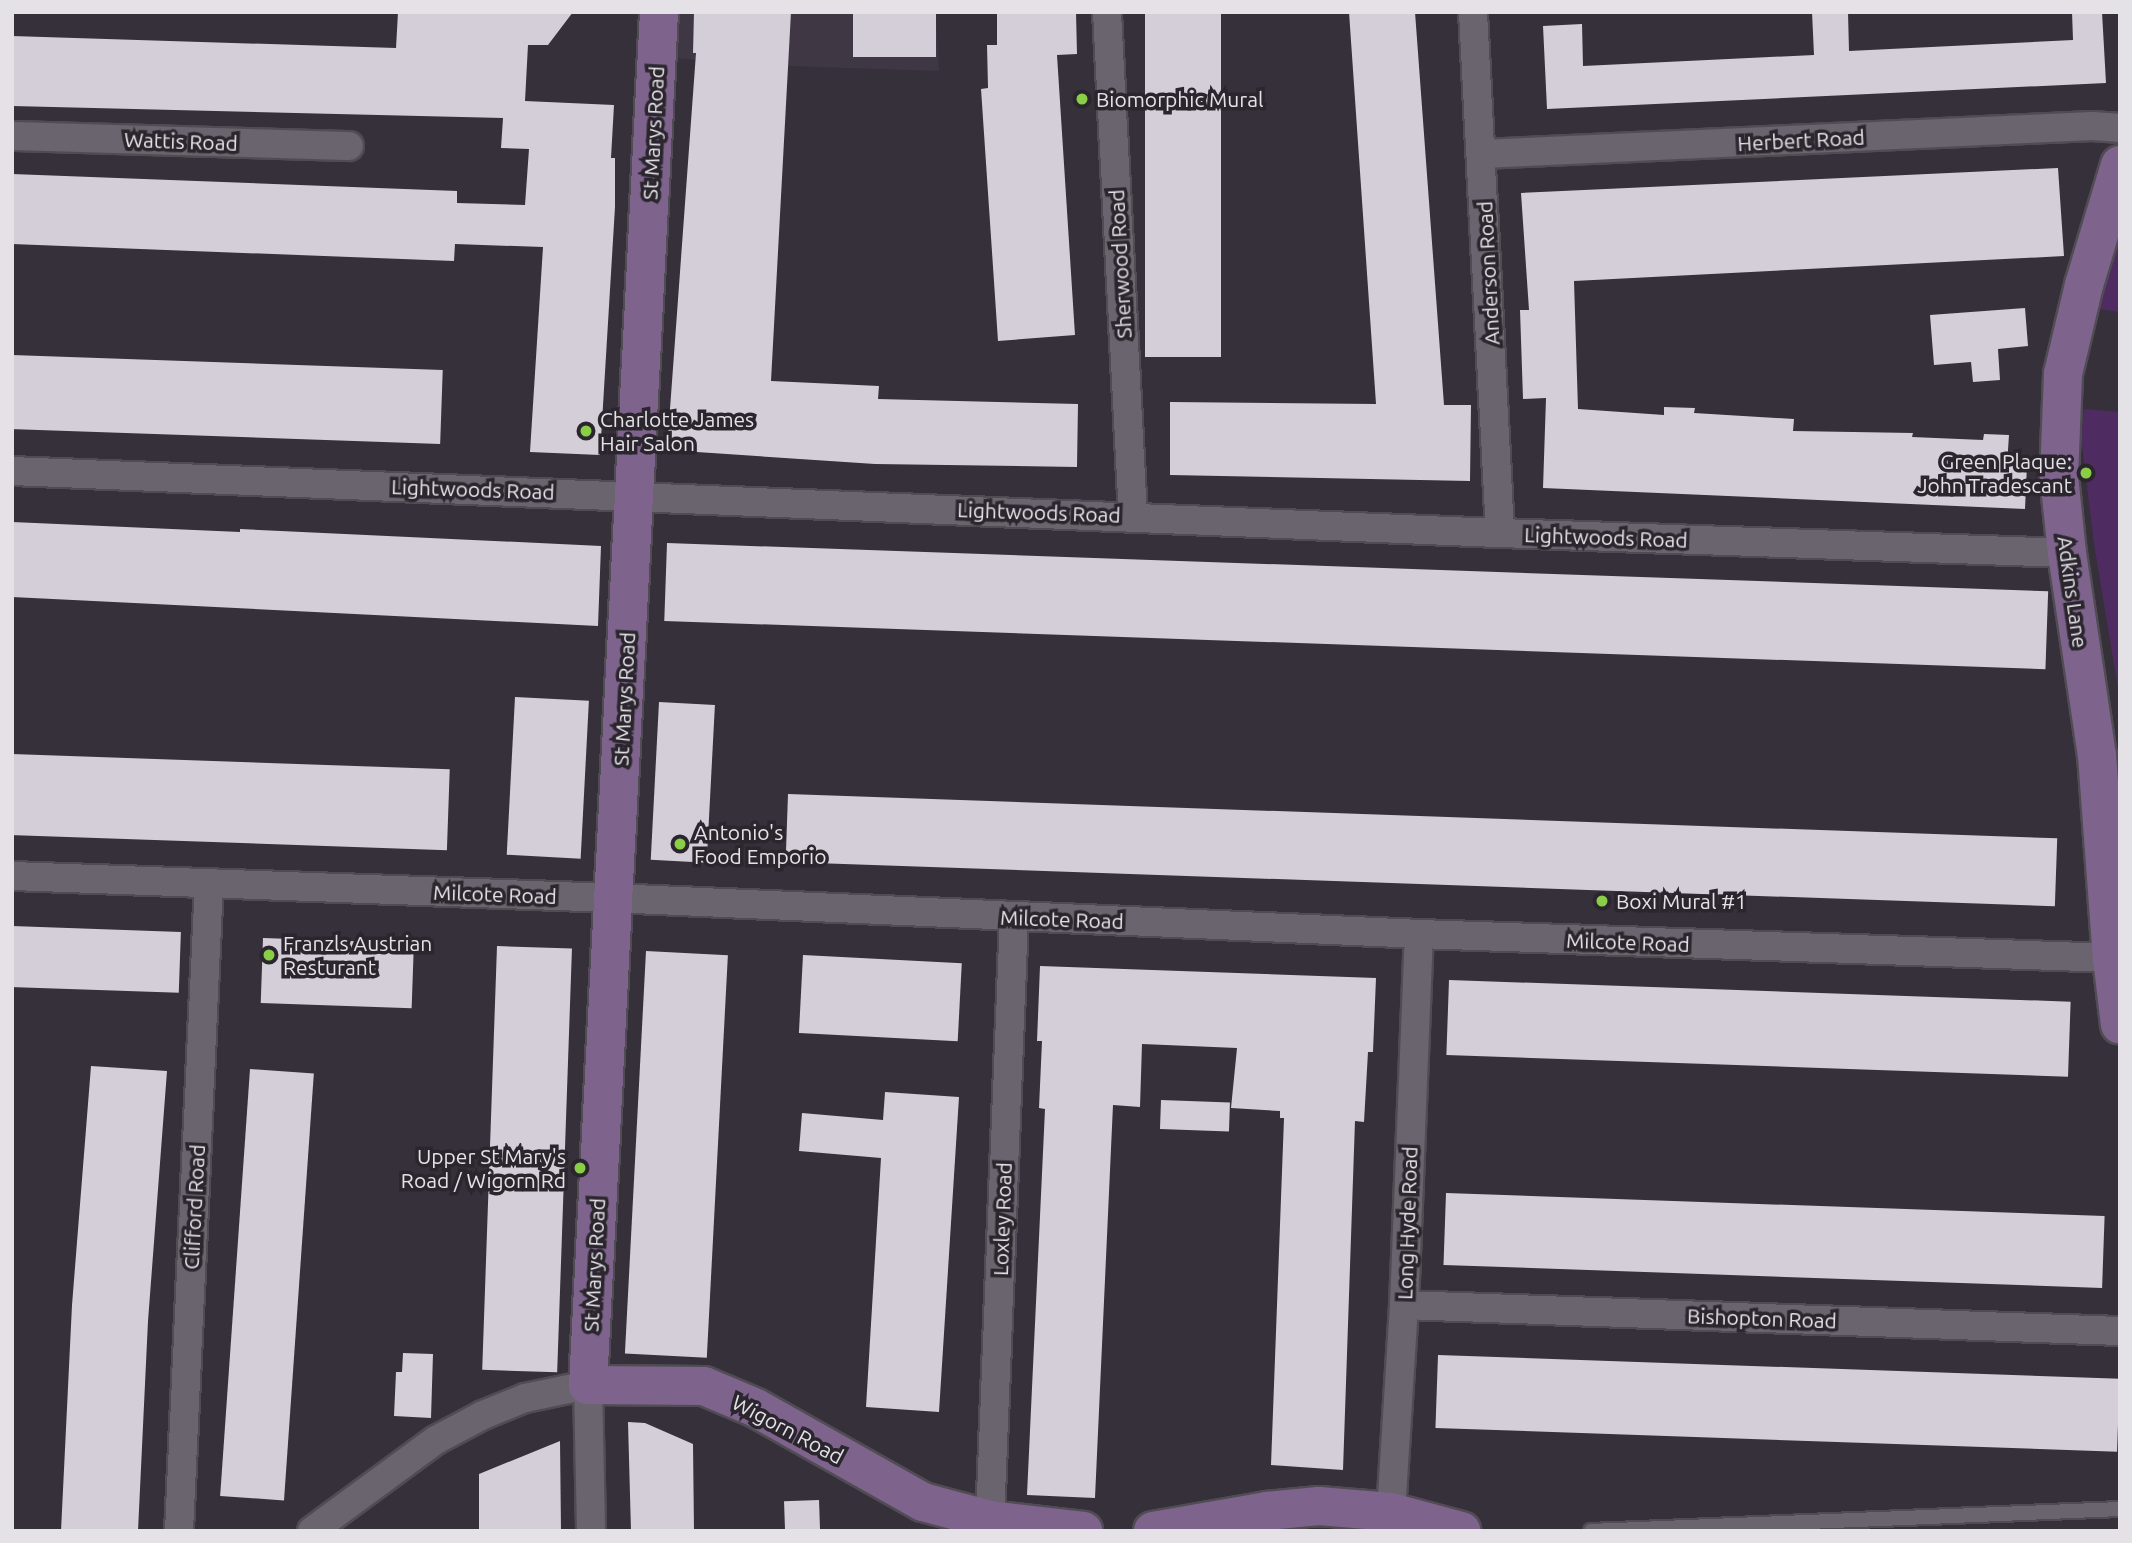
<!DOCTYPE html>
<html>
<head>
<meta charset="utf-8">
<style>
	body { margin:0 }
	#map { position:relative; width:2132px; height:1543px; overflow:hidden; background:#353039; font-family:Ubuntu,sans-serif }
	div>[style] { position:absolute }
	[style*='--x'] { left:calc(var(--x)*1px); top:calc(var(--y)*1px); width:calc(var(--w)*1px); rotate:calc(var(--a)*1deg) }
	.built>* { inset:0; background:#403745 }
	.green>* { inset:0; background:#4e2c61 }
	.building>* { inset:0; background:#d4ced9; transform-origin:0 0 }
	.roads { filter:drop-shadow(2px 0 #514c54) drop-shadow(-2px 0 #514c54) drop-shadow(0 2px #514c54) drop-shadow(0 -2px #514c54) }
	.lane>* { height:14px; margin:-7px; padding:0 7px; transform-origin:7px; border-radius:7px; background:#6a646e }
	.street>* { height:28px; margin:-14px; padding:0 14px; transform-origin:14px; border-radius:14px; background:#6a646e }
	.secondary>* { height:38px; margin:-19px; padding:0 19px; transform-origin:19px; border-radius:19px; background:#7e648d }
	.dots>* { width:19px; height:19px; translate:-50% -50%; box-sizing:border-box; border:4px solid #2b262e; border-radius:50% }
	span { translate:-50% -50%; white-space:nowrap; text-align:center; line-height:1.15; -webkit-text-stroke:7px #2b262e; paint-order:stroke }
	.poi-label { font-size:21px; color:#e4e1e7 }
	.left { translate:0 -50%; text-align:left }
	.right { translate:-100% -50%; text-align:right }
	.street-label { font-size:21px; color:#e4e1e7 }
	.frame { position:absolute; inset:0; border:14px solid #e4e1e7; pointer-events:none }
</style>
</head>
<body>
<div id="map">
	<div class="built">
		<i style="clip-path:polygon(659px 12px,936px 12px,939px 71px,788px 66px,657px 57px)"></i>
	</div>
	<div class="green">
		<i style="clip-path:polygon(2120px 234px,2120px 312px,2099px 309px)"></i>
		<i style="clip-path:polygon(2084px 409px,2120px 412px,2120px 701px,2094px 544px,2081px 437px)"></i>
	</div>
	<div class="building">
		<i style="clip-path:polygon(398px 12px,573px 12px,548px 45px,528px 45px,525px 101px,614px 105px,611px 158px,615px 158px,615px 207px,600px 455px,530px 452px,543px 247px,455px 244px,454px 261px,12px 244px,12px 174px,457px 191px,457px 203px,525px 205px,529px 149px,501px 148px,503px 118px,12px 106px,12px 36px,396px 48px)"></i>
		<i style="clip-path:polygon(694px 12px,791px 12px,771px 381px,879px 386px,878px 399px,1078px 404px,1077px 467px,875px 464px,667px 450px,696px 53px,693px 53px)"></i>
		<i style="left:853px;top:12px;width:83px;height:45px"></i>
		<i style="clip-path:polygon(997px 12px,1076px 12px,1077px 54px,1057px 55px,1075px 335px,998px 341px,981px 89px,988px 88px,987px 45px,997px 45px)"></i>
		<i style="left:1145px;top:12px;width:76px;height:345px"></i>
		<i style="clip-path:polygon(1349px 12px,1415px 12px,1444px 405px,1471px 405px,1470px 481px,1170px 475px,1170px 402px,1376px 404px)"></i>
		<i style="clip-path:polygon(1812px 12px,1848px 12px,1849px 51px,2073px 40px,2072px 12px,2102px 12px,2106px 83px,1547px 109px,1543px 26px,1582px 24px,1583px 66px,1814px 55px)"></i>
		<i style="clip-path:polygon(2058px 168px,2064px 256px,1574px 281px,1578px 409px,1664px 415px,1664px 407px,1695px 408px,1694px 413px,1794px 419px,1793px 431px,1913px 433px,1912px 437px,1983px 440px,1984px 434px,2009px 435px,2007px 465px,2027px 465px,2025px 509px,1543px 488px,1546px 398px,1523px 399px,1520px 310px,1529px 310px,1521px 193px)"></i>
		<i style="clip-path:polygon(2025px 308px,2028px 346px,1998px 349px,2000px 380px,1973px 382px,1971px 362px,1934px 365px,1930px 315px)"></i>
		<i style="left:12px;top:355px;width:431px;height:74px;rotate:2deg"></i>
		<i style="clip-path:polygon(12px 522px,240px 532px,240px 529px,601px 546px,598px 626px,12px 597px)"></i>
		<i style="left:667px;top:543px;width:1382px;height:78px;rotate:2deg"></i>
		<i style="left:515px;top:697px;width:74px;height:158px;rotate:3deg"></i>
		<i style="left:659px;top:702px;width:56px;height:158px;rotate:3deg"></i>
		<i style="left:12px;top:754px;width:438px;height:81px;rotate:2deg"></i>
		<i style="left:788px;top:794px;width:1270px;height:68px;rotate:2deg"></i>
		<i style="left:12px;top:926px;width:169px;height:61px;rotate:2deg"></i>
		<i style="left:263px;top:938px;width:151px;height:65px;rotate:2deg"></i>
		<i style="left:497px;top:946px;width:75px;height:424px;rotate:2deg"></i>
		<i style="left:646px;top:951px;width:82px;height:403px;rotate:3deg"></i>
		<i style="left:803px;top:955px;width:159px;height:78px;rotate:3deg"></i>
		<i style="clip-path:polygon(1040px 966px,1376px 978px,1373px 1052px,1368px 1052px,1364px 1122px,1355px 1121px,1343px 1470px,1271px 1465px,1284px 1118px,1280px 1118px,1280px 1111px,1231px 1108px,1237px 1048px,1142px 1044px,1140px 1107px,1113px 1105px,1095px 1498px,1027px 1495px,1045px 1109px,1039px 1108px,1042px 1041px,1037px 1041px)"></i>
		<i style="left:1449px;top:980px;width:622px;height:75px;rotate:2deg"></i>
		<i style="clip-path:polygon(91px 1066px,167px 1071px,148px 1321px,138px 1531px,61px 1531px,72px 1305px)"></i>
		<i style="left:250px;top:1069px;width:64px;height:428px;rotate:4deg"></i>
		<i style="clip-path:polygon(885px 1092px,959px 1097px,939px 1412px,866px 1407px,881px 1158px,799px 1151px,802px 1113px,883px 1120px)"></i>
		<i style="left:1161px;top:1100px;width:69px;height:29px;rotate:2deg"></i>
		<i style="left:1446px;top:1193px;width:659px;height:72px;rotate:2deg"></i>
		<i style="clip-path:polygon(403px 1353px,433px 1354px,431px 1418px,394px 1416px,396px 1372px,402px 1372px)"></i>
		<i style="left:1438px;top:1355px;width:682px;height:73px;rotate:2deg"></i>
		<i style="clip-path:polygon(628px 1422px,645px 1423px,693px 1444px,694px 1531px,631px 1531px)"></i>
		<i style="clip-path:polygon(560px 1441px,561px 1531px,479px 1531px,479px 1474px)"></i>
		<i style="left:819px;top:1500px;width:31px;height:35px;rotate:88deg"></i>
	</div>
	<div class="roads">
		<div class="lane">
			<i style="--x:1591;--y:1531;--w:529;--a:-2.38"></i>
		</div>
		<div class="street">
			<i style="--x:1107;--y:12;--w:505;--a:87.05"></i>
			<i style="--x:1473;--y:12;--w:522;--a:87.03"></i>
			<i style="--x:12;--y:136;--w:337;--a:1.7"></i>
			<i style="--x:1482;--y:154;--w:611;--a:-2.63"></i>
			<i style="--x:2092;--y:126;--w:28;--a:4"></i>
			<i style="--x:12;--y:471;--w:1489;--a:2.39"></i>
			<i style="--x:1500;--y:533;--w:567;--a:2.02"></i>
			<i style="--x:12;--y:876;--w:600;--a:2.1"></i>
			<i style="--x:612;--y:898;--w:808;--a:2.55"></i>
			<i style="--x:1419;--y:934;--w:693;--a:1.98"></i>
			<i style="--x:1404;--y:1305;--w:716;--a:2.08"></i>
			<i style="--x:1391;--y:1512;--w:207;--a:-86.4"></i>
			<i style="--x:1404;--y:1305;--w:371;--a:-87.7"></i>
			<i style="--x:990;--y:1520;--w:603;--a:-87.72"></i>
			<i style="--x:179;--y:1531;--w:648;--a:-87.35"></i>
			<i style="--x:312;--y:1531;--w:154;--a:-36.3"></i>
			<i style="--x:436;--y:1440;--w:53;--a:-28"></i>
			<i style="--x:483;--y:1415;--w:45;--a:-22"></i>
			<i style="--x:525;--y:1398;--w:64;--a:-11.7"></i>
			<i style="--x:588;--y:1385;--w:146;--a:88.8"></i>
		</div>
		<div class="secondary">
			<i style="--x:659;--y:12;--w:1375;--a:92.96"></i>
			<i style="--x:588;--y:1385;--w:116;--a:0.5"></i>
			<i style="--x:704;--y:1386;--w:56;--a:22.9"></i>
			<i style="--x:756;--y:1408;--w:192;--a:29.4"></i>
			<i style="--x:923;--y:1502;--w:69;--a:15"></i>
			<i style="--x:990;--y:1520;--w:94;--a:6.7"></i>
			<i style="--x:2120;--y:165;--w:125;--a:106.7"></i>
			<i style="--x:2084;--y:285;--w:91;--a:103.3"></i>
			<i style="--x:2063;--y:374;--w:102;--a:92.2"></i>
			<i style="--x:2059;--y:476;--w:77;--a:84.1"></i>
			<i style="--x:2067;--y:553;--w:204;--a:81.6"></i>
			<i style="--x:2097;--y:755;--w:204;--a:85.8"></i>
			<i style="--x:2112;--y:958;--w:67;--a:83.2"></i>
			<i style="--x:1153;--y:1531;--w:116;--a:-10"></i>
			<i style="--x:1267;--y:1511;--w:52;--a:-5.5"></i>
			<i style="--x:1319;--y:1506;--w:72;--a:4.8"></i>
			<i style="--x:1391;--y:1512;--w:73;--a:15.2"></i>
		</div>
	</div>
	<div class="dots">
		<i style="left:1082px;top:99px;background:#8ace48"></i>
		<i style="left:586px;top:431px;background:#8ace48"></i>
		<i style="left:2086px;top:473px;background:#8ace48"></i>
		<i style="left:680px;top:844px;background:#8ace48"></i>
		<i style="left:1602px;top:901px;background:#8ace48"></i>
		<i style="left:269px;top:955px;background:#8ace48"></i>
		<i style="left:580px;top:1168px;background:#8ace48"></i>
	</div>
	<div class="poi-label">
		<span class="left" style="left:1096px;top:99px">Biomorphic Mural</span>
		<span class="left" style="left:600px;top:431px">Charlotte James<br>Hair Salon</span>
		<span class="right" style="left:2072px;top:473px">Green Plaque:<br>John Tradescant</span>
		<span class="left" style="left:694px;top:844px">Antonio's<br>Food Emporio</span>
		<span class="left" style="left:1616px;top:901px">Boxi Mural #1</span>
		<span class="left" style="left:283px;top:955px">Franzls Austrian<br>Resturant</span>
		<span class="right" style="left:566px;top:1168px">Upper St Mary's<br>Road / Wigorn Rd</span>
	</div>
	<div class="street-label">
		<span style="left:653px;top:133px;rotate:-87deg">St Marys Road</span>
		<span style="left:1801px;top:140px;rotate:-3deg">Herbert Road</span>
		<span style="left:181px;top:141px;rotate:2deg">Wattis Road</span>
		<span style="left:1120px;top:264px;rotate:-93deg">Sherwood Road</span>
		<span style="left:1488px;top:273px;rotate:-93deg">Anderson Road</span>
		<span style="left:473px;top:489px;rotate:2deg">Lightwoods Road</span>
		<span style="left:1039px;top:512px;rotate:2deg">Lightwoods Road</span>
		<span style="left:1606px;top:537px;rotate:2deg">Lightwoods Road</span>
		<span style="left:2073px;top:592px;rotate:82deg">Adkins Lane</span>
		<span style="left:624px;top:699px;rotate:-87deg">St Marys Road</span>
		<span style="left:495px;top:894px;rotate:2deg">Milcote Road</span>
		<span style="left:1062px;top:919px;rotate:2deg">Milcote Road</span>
		<span style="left:1628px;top:942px;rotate:2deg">Milcote Road</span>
		<span style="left:194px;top:1207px;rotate:-87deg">Clifford Road</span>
		<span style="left:1002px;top:1219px;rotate:-88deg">Loxley Road</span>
		<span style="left:1407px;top:1223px;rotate:-88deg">Long Hyde Road</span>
		<span style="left:594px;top:1265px;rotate:-87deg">St Marys Road</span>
		<span style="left:1762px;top:1318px;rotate:2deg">Bishopton Road</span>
		<span style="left:788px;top:1429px;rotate:28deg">Wigorn Road</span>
	</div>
	<div class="frame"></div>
</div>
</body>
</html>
